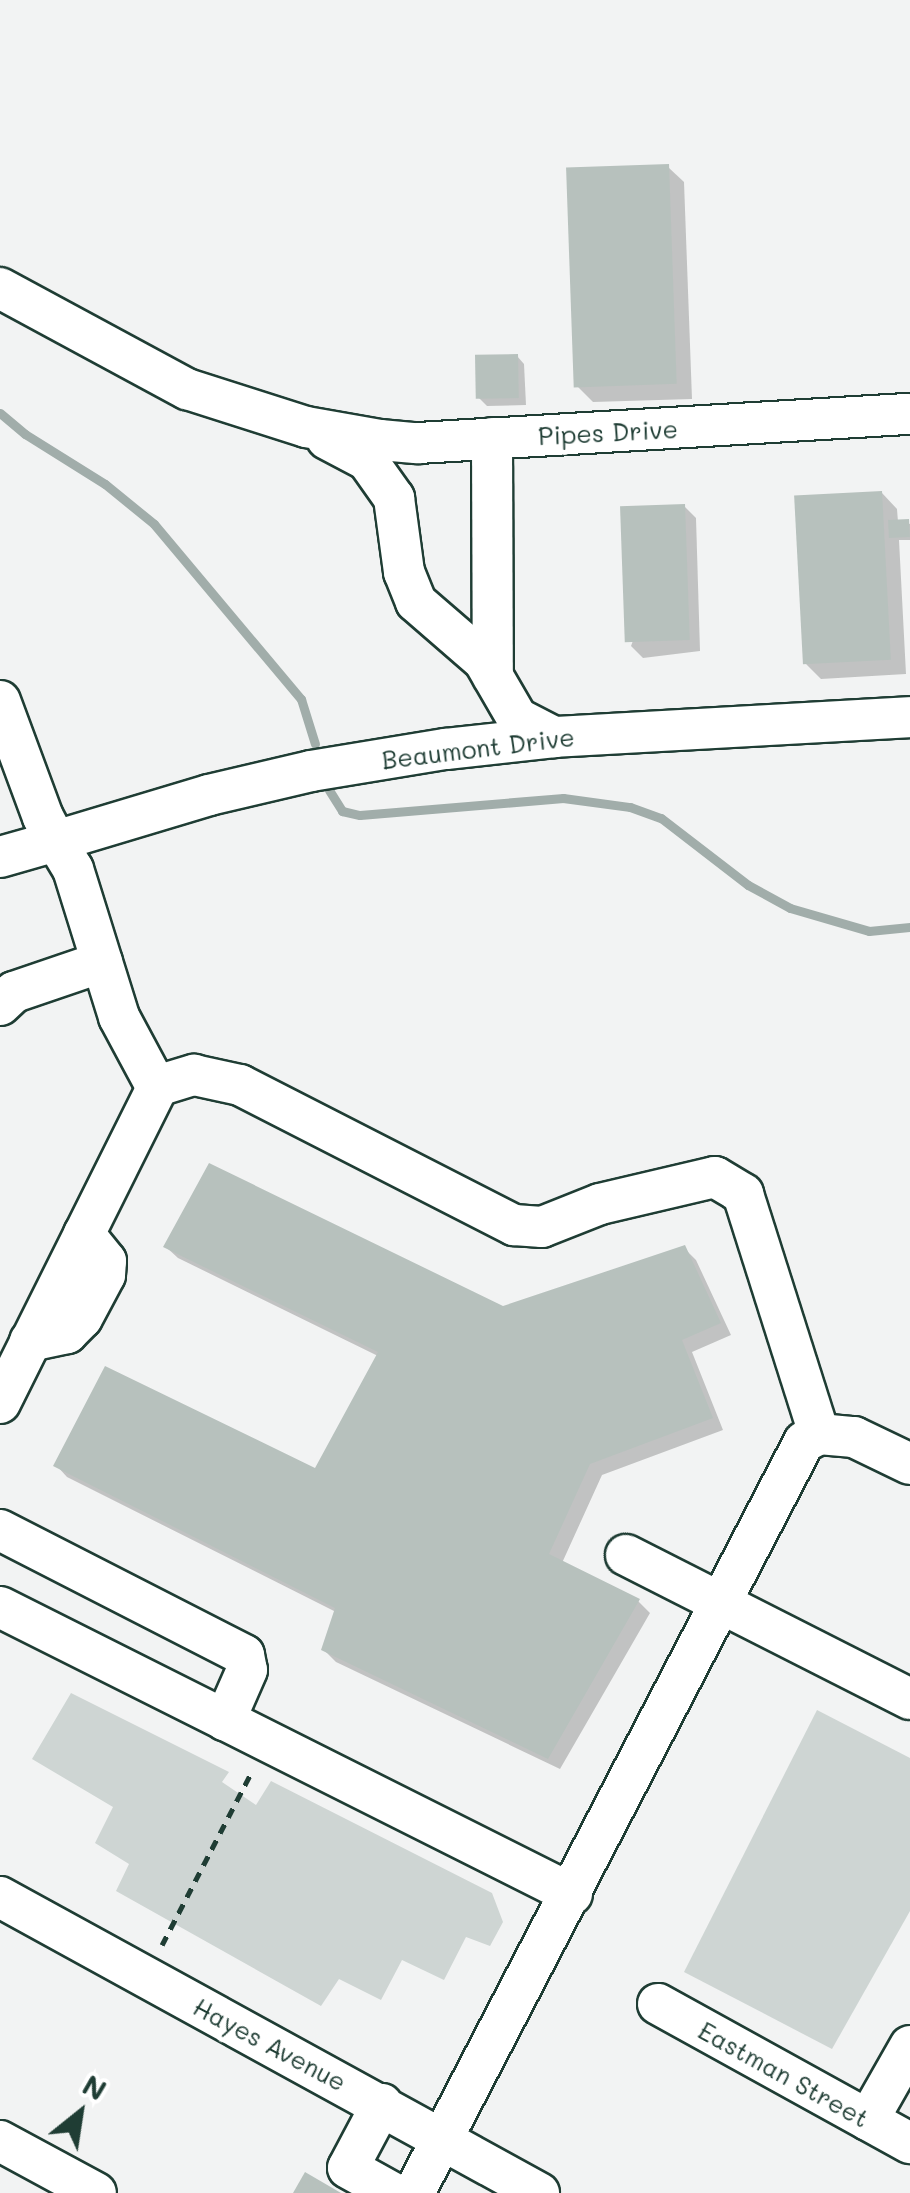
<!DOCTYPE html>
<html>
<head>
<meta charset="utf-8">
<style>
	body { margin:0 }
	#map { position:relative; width:910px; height:2193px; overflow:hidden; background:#f2f3f3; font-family:Mali,sans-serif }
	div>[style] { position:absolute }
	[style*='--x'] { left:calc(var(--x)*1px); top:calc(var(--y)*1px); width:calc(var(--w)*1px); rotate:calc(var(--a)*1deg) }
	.green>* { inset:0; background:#ced5d3 }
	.shadow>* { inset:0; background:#0003 }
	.stream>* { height:9px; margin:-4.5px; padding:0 4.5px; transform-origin:4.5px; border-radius:4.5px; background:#a1adaa }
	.building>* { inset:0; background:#b7c1bd; transform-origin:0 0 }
	.path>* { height:5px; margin-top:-2.5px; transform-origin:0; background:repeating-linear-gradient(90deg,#1f3d34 0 10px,transparent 0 18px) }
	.roads { filter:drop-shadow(2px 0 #1f3d34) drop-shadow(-2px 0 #1f3d34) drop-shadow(0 2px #1f3d34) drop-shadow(0 -2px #1f3d34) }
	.minor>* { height:40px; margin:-20px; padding:0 20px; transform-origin:20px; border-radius:20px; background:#fff }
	span { translate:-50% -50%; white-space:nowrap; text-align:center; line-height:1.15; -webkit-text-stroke:10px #fff; paint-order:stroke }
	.street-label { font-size:25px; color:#1f3d34 }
	.north { position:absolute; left:30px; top:2063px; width:100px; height:100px; -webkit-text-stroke:8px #fff; paint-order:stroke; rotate:30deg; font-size:28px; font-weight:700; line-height:40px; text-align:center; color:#1f3d34 }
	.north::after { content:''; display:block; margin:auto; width:35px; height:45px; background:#1f3d34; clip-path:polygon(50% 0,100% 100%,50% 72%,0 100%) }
</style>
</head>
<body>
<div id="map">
	<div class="green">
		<i style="clip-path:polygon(71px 1693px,229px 1772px,222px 1782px,256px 1805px,271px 1781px,492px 1893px,503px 1922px,490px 1946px,466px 1937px,444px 1980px,402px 1960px,381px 2000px,339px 1979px,321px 2006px,116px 1891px,129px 1864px,95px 1843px,113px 1807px,32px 1759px)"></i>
		<i style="clip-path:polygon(817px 1710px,910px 1758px,910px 1911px,832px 2049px,684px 1972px)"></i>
	</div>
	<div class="shadow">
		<i style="clip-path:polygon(668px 167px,684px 182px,692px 399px,593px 402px,578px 387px)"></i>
		<i style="clip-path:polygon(517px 356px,524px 364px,526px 405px,487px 406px,479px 398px)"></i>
		<i style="clip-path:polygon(882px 493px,897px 509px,898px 522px,910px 524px,910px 540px,899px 540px,906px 674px,821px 679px,806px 664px)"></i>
		<i style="clip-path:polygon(684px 506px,696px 518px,700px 651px,643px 658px,631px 646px)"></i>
		<i style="clip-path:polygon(166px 1247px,503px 1309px,684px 1248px,696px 1260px,731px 1335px,692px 1352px,723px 1430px,602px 1475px,562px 1563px,638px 1601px,650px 1613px,560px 1769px,336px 1662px,324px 1650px,336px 1612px,67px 1477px,56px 1465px,316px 1471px,378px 1356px,178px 1258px)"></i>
	</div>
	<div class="stream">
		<i style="--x:0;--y:413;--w:33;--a:40"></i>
		<i style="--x:25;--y:434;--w:94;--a:32"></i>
		<i style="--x:105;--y:484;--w:63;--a:39.2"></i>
		<i style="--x:154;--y:524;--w:229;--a:50"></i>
		<i style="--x:301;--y:699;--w:47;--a:72.7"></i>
		<i style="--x:329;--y:790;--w:25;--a:58"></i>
		<i style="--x:342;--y:811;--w:18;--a:13"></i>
		<i style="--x:360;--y:815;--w:204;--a:-4.8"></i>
		<i style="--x:563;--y:798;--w:68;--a:7.7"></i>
		<i style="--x:630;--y:807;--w:33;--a:20"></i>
		<i style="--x:661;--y:818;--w:110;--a:37.6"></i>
		<i style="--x:748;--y:885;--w:48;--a:28.7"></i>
		<i style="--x:790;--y:908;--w:82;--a:16.2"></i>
		<i style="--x:869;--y:931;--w:41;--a:-5.6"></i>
	</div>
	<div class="building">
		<i style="left:669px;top:164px;width:220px;height:103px;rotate:88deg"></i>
		<i style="left:518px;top:354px;width:44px;height:43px;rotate:89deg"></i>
		<i style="left:882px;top:491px;width:169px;height:88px;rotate:87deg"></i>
		<i style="left:685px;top:504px;width:136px;height:65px;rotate:88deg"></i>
		<i style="left:909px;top:519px;width:18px;height:21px;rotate:87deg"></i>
		<i style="clip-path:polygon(209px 1163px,503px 1306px,685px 1245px,721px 1323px,682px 1340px,713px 1418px,590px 1464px,549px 1554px,640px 1599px,548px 1759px,321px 1650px,335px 1608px,53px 1466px,105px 1366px,315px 1468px,378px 1352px,163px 1247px)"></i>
		<i style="clip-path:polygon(305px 2172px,341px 2193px,293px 2193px)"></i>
	</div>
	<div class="path">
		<i style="--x:162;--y:1945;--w:194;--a:-62.6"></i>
	</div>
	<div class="roads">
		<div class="minor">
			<i style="--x:0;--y:288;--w:213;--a:28.4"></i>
			<i style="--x:187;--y:389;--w:125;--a:17.7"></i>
			<i style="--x:306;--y:427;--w:75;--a:10"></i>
			<i style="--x:380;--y:440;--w:38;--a:5"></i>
			<i style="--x:418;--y:443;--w:493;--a:-3.4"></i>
			<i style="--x:492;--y:438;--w:238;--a:89.8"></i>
			<i style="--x:327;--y:439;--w:45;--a:27.7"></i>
			<i style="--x:367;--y:460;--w:47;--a:54.6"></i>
			<i style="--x:394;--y:498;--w:75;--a:82.3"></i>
			<i style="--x:404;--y:572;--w:32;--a:68"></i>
			<i style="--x:416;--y:602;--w:90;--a:40.9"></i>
			<i style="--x:484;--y:661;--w:66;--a:59.9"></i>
			<i style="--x:517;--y:718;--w:42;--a:27.2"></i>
			<i style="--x:0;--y:701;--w:124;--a:69.7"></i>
			<i style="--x:43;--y:817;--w:27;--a:62"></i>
			<i style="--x:56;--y:841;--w:160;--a:-16.7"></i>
			<i style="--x:209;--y:795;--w:105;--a:-13.2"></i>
			<i style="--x:311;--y:771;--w:137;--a:-9.3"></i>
			<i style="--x:446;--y:749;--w:109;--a:-6.3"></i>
			<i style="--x:554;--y:737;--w:357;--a:-3.2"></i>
			<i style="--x:0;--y:857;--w:58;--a:-15.9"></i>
			<i style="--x:56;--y:841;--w:33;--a:59"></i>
			<i style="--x:73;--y:869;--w:155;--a:72.7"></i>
			<i style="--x:119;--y:1017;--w:81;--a:61.8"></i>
			<i style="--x:157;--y:1088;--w:352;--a:116.5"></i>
			<i style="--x:0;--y:1005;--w:19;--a:-43"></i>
			<i style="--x:14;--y:992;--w:93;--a:-18.8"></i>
			<i style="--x:157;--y:1086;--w:39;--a:-17"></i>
			<i style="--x:194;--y:1075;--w:47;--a:12.3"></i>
			<i style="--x:240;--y:1085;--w:308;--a:27.1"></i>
			<i style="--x:514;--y:1225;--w:28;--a:4"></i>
			<i style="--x:542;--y:1227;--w:62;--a:-21.6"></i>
			<i style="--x:600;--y:1204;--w:118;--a:-13.2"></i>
			<i style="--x:715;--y:1177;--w:33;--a:31"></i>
			<i style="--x:743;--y:1194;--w:252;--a:72.4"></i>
			<i style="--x:30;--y:1341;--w:38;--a:-12"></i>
			<i style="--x:67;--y:1333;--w:21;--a:-45"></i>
			<i style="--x:82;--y:1318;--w:49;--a:-61.9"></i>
			<i style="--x:105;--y:1275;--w:14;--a:-86"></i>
			<i style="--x:106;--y:1261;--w:35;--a:-129"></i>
			<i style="--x:0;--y:1530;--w:274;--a:27.1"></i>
			<i style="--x:244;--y:1655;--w:15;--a:79"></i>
			<i style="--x:247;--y:1670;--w:55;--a:113.7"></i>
			<i style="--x:626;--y:1555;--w:318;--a:26.9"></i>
			<i style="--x:0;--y:1607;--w:640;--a:26.65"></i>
			<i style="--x:0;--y:1897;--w:615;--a:28.77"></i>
			<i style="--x:658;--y:2004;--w:288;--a:28.9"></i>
			<i style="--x:382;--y:2104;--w:72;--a:118"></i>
			<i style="--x:348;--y:2168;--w:51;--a:29.1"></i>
			<i style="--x:868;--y:2120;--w:85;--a:-60.4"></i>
			<i style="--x:0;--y:2141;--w:109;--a:28.4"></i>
			<i style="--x:414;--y:2193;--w:846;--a:-62.56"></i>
			<i style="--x:804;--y:1442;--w:17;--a:-28"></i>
			<i style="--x:819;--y:1434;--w:35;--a:5"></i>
			<i style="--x:854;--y:1437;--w:62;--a:25.7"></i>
		</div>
	</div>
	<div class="street-label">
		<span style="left:608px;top:432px;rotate:-3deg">Pipes Drive</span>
		<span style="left:478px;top:748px;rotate:-7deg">Beaumont Drive</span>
		<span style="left:270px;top:2044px;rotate:28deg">Hayes Avenue</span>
		<span style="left:784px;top:2074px;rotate:29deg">Eastman Street</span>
	</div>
	<div class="north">N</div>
</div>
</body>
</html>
